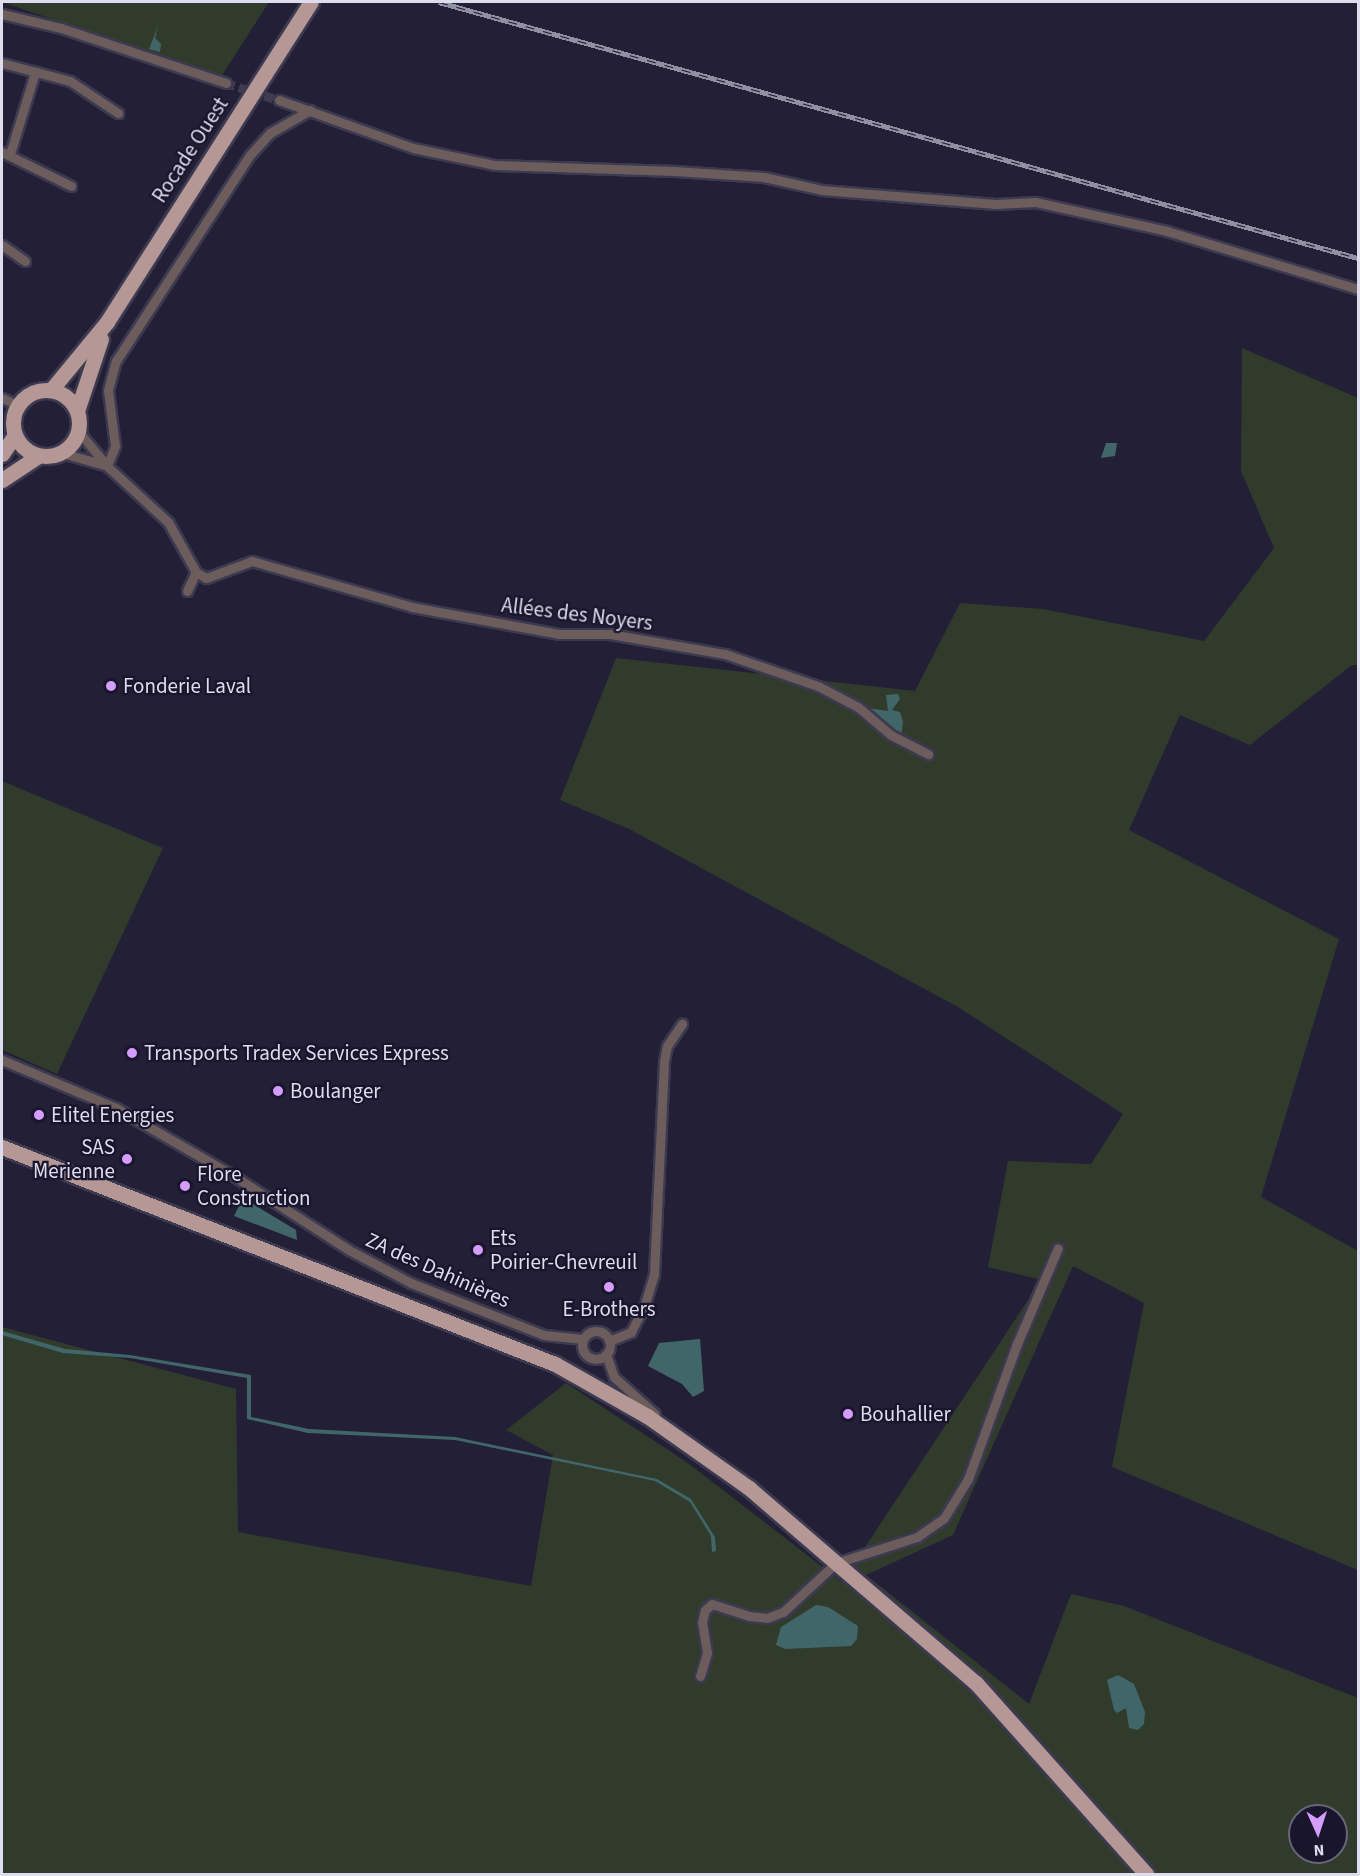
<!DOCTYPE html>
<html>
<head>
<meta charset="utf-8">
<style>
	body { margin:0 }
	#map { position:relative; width:1360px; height:1876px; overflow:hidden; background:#221f36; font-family:"Source Sans 3",sans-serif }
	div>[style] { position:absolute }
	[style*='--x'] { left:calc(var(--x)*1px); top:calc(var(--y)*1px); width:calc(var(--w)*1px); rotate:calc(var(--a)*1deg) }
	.green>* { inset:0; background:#303b2c }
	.water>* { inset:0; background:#41666a }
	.minor-tunnel>* { height:9px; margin-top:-4.5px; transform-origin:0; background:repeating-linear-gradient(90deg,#3e3c51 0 9px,transparent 0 13.5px) }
	.roads { filter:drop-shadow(2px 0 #3c3a50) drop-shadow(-2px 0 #3c3a50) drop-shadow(0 2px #3c3a50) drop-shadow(0 -2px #3c3a50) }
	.minor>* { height:9px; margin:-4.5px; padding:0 4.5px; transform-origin:4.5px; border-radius:4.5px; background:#6c5d5c }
	.minor>.ring { margin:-4.5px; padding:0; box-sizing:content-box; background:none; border:9px solid #6c5d5c; border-radius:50% }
	.primary>* { height:15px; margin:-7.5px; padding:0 7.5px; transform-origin:7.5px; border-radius:7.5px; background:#b59795 }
	.primary>.ring { margin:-7.5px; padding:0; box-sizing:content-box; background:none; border:15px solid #b59795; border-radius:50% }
	.rail>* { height:5px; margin-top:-2.5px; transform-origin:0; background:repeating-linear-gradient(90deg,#19152c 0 9px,#9190a3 0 18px); box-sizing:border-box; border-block:2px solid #9190a3 }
	.dots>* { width:16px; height:16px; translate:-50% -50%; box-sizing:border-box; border:3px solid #19152c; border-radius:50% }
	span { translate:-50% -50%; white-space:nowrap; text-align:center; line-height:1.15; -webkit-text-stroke:4.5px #19152c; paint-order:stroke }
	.street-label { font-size:21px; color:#dedded }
	.poi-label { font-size:21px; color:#dedded }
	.left { translate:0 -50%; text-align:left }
	.right { translate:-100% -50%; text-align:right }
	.frame { position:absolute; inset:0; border:3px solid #dedded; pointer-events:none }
	.north { position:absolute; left:1288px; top:1804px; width:60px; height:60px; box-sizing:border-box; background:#19152c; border:2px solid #686579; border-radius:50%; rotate:177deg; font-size:16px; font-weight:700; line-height:24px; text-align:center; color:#dedded }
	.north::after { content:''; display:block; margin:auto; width:21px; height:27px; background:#d49cfc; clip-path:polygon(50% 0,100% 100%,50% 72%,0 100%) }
</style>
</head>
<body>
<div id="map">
	<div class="green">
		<i style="clip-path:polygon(2px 2px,269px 2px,221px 77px)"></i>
		<i style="clip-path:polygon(evenodd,1242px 348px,1358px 398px,1358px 665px,1352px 665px,1250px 745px,1180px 715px,1129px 830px,1339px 939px,1261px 1197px,1358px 1251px,1358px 1570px,1112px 1467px,1144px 1303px,1073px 1266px,953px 1535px,866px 1575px,1029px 1704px,1071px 1594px,1124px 1606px,1358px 1698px,1358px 1874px,2px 1874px,2px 1327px,236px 1389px,238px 1532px,531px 1586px,553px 1455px,506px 1430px,566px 1383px,688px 1463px,842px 1582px,1028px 1300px,1038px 1279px,988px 1267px,1008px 1161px,1091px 1164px,1123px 1114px,958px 1007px,629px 829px,560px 800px,616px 658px,915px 691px,960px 603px,1043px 609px,1204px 641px,1274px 548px,1241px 471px,1242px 348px,1300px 1816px,1336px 1816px,1336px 1852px,1300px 1852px,1300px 1816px)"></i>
		<i style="clip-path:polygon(2px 781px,163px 848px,57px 1074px,2px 1050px)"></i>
	</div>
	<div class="water">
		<i style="clip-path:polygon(158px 26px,155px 38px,161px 44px,160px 52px,149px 49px)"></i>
		<i style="clip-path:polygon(1106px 443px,1117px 443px,1115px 456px,1101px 458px)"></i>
		<i style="clip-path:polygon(898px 694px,900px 699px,892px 710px,900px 712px,903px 722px,901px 738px,867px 714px,868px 708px,888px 711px,886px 695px)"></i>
		<i style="clip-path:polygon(243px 1198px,296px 1230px,297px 1240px,234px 1216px)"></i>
		<i style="clip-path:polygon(2px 1331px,65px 1349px,130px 1355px,251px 1375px,251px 1417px,309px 1429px,455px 1437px,657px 1479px,691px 1499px,715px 1537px,716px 1551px,712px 1552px,711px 1536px,690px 1502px,655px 1481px,455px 1440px,308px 1433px,247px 1419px,247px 1378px,130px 1358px,63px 1353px,2px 1335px)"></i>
		<i style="clip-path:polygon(700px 1339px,704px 1391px,693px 1397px,682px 1384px,648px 1366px,659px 1343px)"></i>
		<i style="clip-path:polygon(816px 1605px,828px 1607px,858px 1626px,857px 1639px,851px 1646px,785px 1649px,776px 1645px,781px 1627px)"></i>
		<i style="clip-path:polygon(1118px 1675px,1134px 1684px,1145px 1712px,1144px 1724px,1138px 1730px,1129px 1728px,1126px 1708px,1117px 1713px,1114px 1710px,1107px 1680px)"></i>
	</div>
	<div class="minor-tunnel">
		<i style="--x:226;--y:83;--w:56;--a:17.8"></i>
	</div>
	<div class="roads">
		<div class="minor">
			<i style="--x:2;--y:14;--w:61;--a:13.3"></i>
			<i style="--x:61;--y:28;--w:174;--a:18.4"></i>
			<i style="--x:2;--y:63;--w:70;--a:14.8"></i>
			<i style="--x:70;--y:81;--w:58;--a:33.7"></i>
			<i style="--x:279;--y:100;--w:142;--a:19.7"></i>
			<i style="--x:413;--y:148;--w:84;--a:11.7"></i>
			<i style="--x:495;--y:165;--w:180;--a:1.9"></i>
			<i style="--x:675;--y:171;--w:89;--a:3.9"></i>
			<i style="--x:764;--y:177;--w:59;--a:12.6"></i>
			<i style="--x:822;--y:190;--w:174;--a:4.6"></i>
			<i style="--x:995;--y:204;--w:41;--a:-2.8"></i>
			<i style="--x:1036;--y:202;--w:134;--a:12.5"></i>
			<i style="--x:1167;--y:231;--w:200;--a:16.9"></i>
			<i style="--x:2;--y:152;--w:77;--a:26.2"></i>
			<i style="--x:10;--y:154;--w:86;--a:-73"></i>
			<i style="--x:2;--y:245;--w:28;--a:35"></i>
			<i style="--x:2;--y:398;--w:17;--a:24"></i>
			<i style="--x:79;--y:432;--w:44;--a:50.5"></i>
			<i style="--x:107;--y:466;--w:83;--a:42.6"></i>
			<i style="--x:168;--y:522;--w:57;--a:60.8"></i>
			<i style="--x:196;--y:572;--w:12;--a:31"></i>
			<i style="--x:206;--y:578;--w:49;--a:-20.3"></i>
			<i style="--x:252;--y:561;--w:166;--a:16"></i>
			<i style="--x:412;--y:607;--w:149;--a:10.4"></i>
			<i style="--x:559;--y:634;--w:51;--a:0"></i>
			<i style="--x:610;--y:634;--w:117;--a:9.9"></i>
			<i style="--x:725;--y:654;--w:98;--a:19"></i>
			<i style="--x:818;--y:686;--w:45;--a:27.7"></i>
			<i style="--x:858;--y:707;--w:43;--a:40.3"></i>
			<i style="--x:891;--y:735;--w:42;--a:27.2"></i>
			<i style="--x:62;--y:453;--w:45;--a:15.6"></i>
			<i style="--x:107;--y:466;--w:22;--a:-68"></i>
			<i style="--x:115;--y:446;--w:56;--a:-97.1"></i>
			<i style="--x:108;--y:390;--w:30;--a:-75"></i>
			<i style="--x:116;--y:361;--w:246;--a:-57"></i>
			<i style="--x:250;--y:155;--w:30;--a:-48"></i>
			<i style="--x:270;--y:133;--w:46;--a:-29.9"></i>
			<i style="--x:187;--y:591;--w:21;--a:-65"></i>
			<i style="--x:2;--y:1060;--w:124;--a:22.8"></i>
			<i style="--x:116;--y:1108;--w:140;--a:30"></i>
			<i style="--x:237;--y:1178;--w:133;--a:32.7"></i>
			<i style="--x:349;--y:1250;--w:70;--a:28"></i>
			<i style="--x:411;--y:1283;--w:143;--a:21.4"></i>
			<i style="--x:544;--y:1335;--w:39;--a:6"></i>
			<i class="ring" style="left:582px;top:1331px;width:19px;height:19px"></i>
			<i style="--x:609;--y:1341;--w:24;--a:-22"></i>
			<i style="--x:631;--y:1332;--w:28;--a:-63"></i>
			<i style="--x:644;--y:1307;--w:34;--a:-73"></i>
			<i style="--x:654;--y:1274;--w:213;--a:-87.3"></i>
			<i style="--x:664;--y:1061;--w:15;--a:-79"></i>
			<i style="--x:667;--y:1046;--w:27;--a:-56"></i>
			<i style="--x:606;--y:1354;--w:24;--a:71"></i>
			<i style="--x:614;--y:1377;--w:55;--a:42.1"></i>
			<i style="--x:700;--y:1676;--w:24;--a:-73"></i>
			<i style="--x:707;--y:1653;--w:31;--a:-99"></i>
			<i style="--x:702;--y:1622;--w:12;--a:-76"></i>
			<i style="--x:705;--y:1610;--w:9;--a:-41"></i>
			<i style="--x:712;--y:1604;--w:39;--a:18"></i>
			<i style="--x:749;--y:1616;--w:18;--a:6"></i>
			<i style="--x:767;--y:1618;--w:17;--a:-21"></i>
			<i style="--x:783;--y:1612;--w:72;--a:-42.8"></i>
			<i style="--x:836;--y:1563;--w:85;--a:-17.8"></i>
			<i style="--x:917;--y:1537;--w:33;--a:-35"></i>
			<i style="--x:944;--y:1518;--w:46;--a:-58.4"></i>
			<i style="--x:968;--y:1479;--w:144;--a:-70.1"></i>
			<i style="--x:1017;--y:1344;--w:104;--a:-66.9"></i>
		</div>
		<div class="primary">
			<i class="ring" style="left:13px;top:390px;width:51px;height:51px"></i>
			<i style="--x:51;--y:390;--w:88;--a:-50.5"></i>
			<i style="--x:107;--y:322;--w:379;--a:-57.5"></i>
			<i style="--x:77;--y:411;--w:76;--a:-71.6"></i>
			<i style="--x:2;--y:454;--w:23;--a:-56"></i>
			<i style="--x:2;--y:480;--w:43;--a:-33.7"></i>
			<i style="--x:2;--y:1147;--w:594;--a:21.43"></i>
			<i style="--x:555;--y:1364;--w:106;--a:29.5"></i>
			<i style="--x:647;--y:1416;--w:125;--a:35.2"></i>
			<i style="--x:749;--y:1488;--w:299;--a:40.7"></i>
			<i style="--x:976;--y:1683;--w:256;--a:48.3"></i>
		</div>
	</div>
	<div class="rail">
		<i style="--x:439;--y:2;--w:954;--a:15.57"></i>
	</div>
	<div class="dots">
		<i style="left:111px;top:686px;background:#d49cfc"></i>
		<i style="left:132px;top:1053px;background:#d49cfc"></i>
		<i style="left:278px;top:1091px;background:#d49cfc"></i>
		<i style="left:39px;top:1115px;background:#d49cfc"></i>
		<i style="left:127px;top:1159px;background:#d49cfc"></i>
		<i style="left:185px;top:1186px;background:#d49cfc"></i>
		<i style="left:478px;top:1250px;background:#d49cfc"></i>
		<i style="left:609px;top:1287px;background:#d49cfc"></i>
		<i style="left:848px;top:1414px;background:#d49cfc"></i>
	</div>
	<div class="street-label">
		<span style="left:190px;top:150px;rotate:-57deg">Rocade Ouest</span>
		<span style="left:577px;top:614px;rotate:7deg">Allées des Noyers</span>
		<span style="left:438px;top:1270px;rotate:24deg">ZA des Dahinières</span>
	</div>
	<div class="poi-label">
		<span class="left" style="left:123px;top:686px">Fonderie Laval</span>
		<span class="left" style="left:144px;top:1053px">Transports Tradex Services Express</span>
		<span class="left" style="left:290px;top:1091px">Boulanger</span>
		<span class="left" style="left:51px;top:1115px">Elitel Energies</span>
		<span class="right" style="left:115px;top:1159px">SAS<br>Merienne</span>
		<span class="left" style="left:197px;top:1186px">Flore<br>Construction</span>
		<span class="left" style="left:490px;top:1250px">Ets<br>Poirier-Chevreuil</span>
		<span style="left:609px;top:1309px">E-Brothers</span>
		<span class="left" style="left:860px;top:1414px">Bouhallier</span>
	</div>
	<div class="frame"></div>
	<div class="north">N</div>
</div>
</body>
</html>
